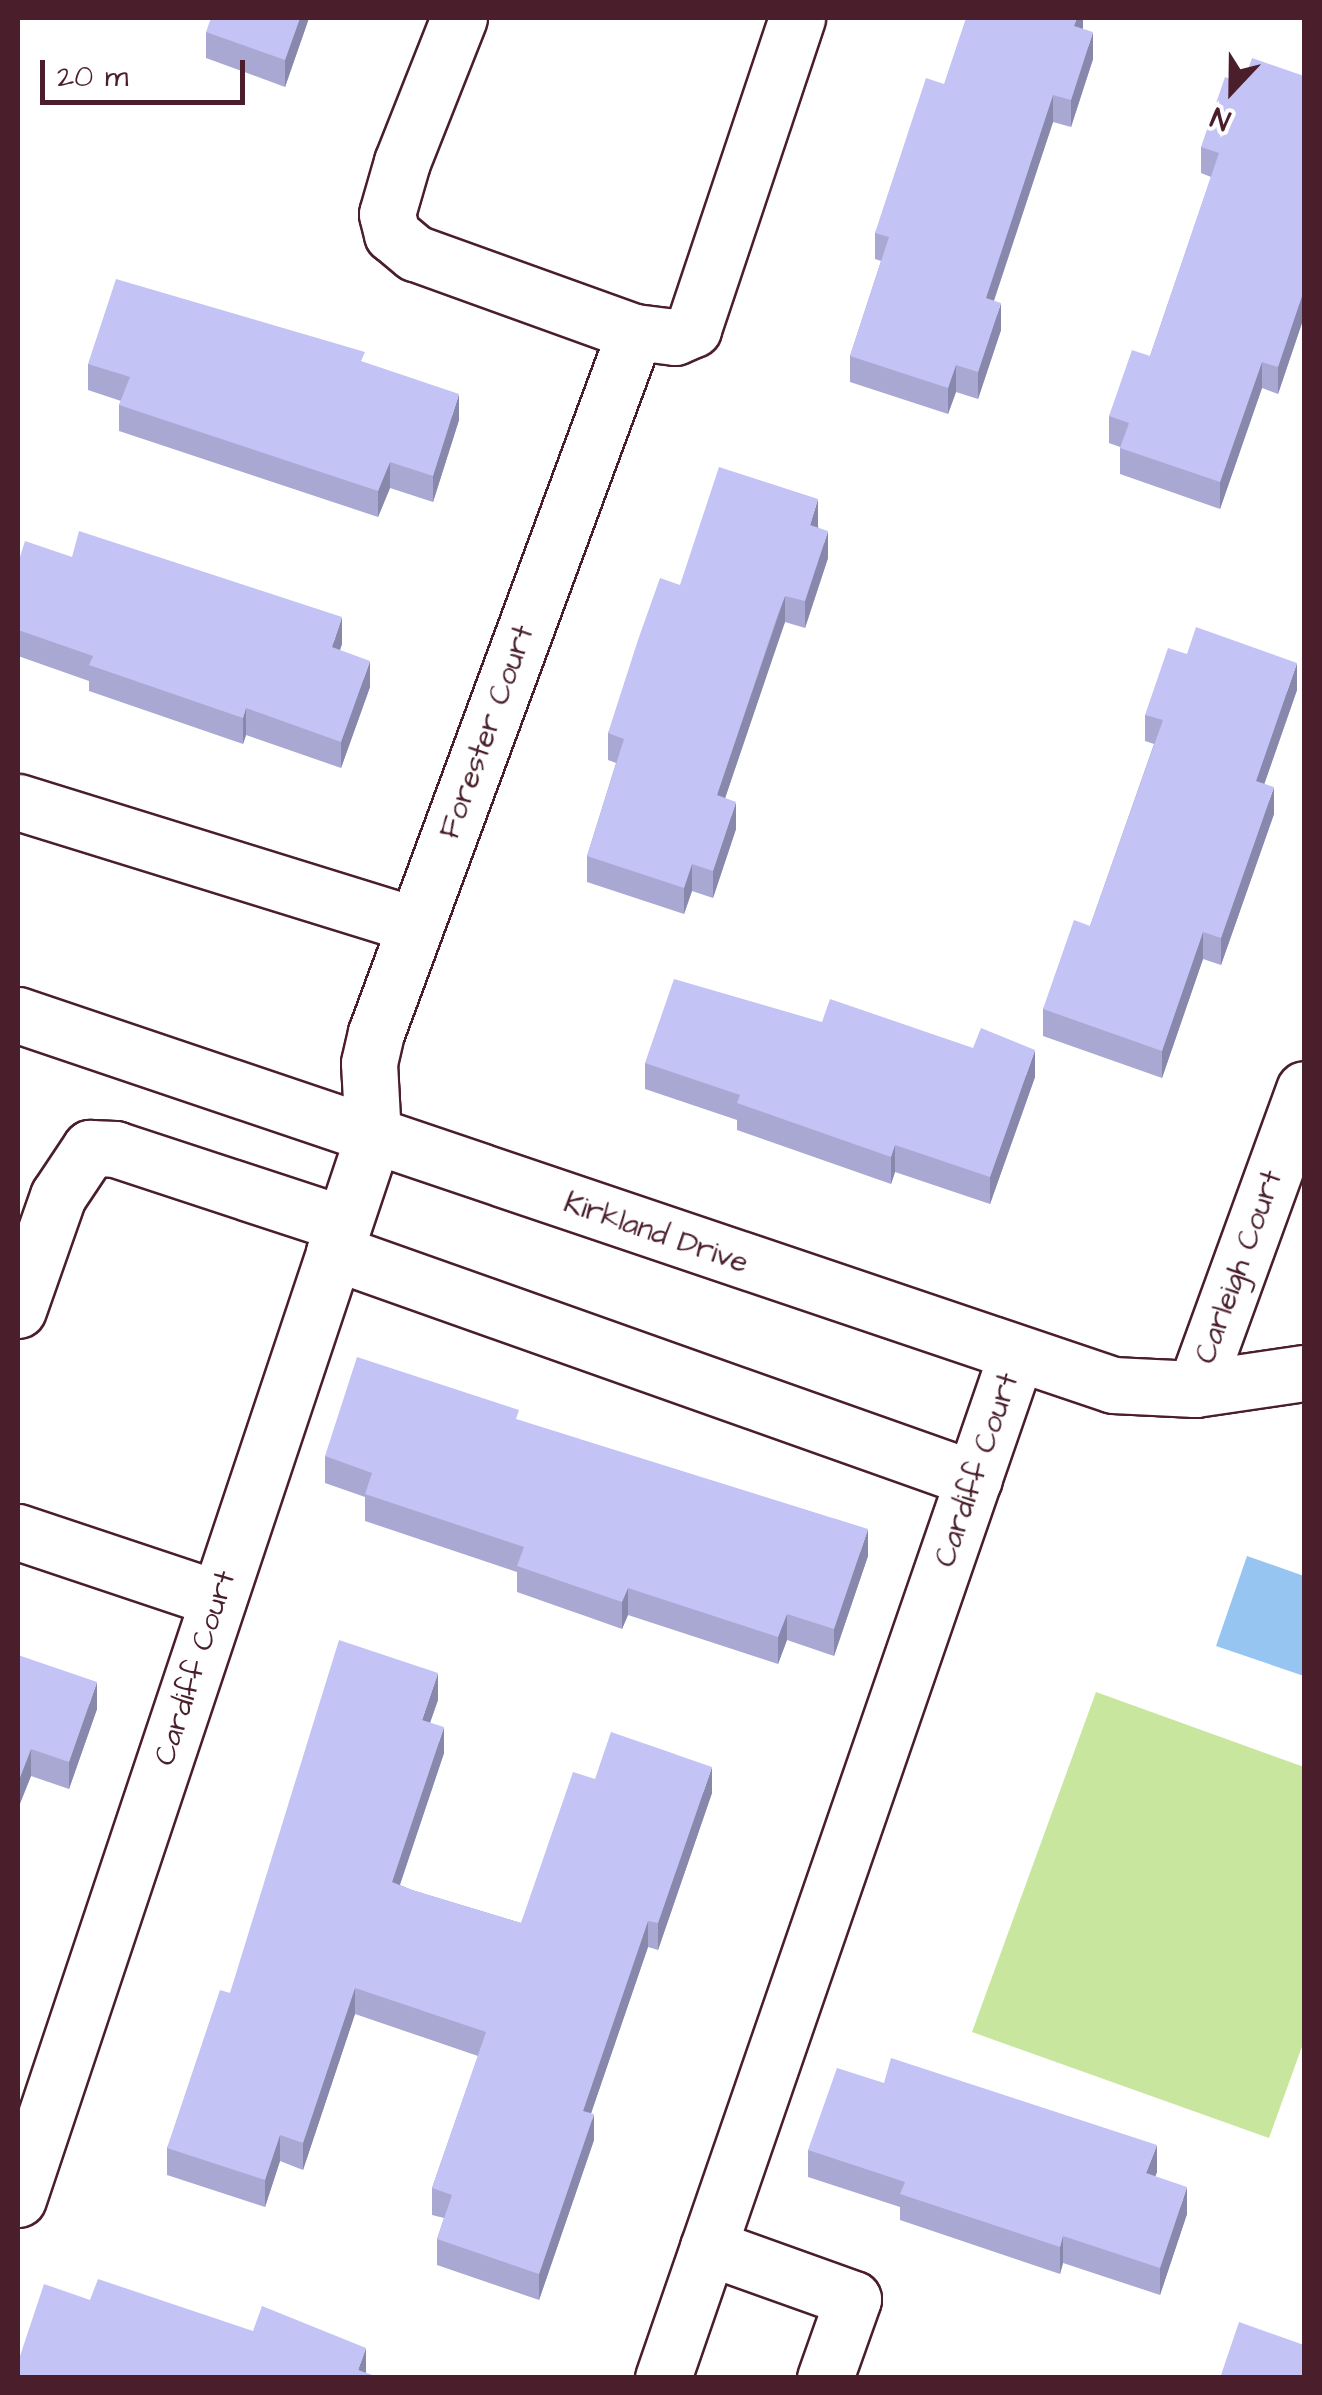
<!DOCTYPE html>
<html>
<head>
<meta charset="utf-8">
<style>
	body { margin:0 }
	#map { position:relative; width:1322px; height:2395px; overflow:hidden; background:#fff; font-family:"Architects Daughter",sans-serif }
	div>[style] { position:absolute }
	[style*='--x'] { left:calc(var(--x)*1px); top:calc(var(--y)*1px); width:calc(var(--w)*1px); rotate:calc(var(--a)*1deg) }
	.green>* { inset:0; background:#c8e69e }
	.water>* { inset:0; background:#97c5f1 }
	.roads { filter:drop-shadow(2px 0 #4a1f2b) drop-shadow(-2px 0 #4a1f2b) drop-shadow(0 2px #4a1f2b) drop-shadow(0 -2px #4a1f2b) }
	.minor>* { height:55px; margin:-27.5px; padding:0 27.5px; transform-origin:27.5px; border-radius:27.5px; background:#fff }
	.wall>* { inset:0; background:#a8a8d3 }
	.shaded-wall>* { inset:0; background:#8888ac }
	.building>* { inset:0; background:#c3c3f5 }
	span { translate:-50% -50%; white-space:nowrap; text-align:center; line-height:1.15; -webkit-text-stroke:8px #fff; paint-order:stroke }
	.street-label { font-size:30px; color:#4a1f2b }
	.frame { position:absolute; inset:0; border:20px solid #4a1f2b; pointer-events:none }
	.north { position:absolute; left:1182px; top:40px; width:100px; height:100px; -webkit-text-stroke:8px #fff; paint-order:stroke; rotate:202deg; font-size:28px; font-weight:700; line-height:40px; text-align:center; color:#4a1f2b }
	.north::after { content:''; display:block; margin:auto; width:35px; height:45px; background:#4a1f2b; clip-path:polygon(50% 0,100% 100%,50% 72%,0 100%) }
	.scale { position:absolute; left:40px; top:60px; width:205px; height:45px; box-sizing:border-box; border:5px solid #4a1f2b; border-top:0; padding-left:12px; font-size:30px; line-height:35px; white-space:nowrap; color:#4a1f2b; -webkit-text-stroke:8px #fff; paint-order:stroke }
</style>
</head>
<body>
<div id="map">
	<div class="green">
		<i style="clip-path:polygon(1096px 1692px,1304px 1767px,1304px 2041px,1269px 2138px,972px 2032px)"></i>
	</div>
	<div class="water">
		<i style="clip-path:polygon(1247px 1556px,1304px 1576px,1304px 1676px,1216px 1646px)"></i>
	</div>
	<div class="roads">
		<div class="minor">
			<i style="--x:459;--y:18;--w:155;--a:111.6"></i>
			<i style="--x:402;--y:162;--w:54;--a:106.1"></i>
			<i style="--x:387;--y:214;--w:21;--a:76"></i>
			<i style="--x:392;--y:234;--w:30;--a:40"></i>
			<i style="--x:415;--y:253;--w:234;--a:19.8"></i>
			<i style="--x:635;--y:332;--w:40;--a:7.1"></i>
			<i style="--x:675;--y:337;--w:20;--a:-24"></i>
			<i style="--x:693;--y:329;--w:328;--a:-71.5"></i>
			<i style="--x:18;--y:802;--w:416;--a:17.2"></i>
			<i style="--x:18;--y:1015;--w:1156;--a:18.67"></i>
			<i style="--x:1113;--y:1385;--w:82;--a:2.8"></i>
			<i style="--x:1195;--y:1389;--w:110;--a:-8.4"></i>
			<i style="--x:334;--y:1252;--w:679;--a:19.53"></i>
			<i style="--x:18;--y:1310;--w:121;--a:-70.7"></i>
			<i style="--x:58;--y:1196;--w:58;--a:-56.3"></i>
			<i style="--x:90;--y:1148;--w:25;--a:2"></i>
			<i style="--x:115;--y:1149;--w:240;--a:18.2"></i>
			<i style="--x:1195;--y:1389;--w:319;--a:-70"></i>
			<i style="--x:18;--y:1532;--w:211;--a:18.5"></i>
			<i style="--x:18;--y:2199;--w:1120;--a:-71.52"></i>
			<i style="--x:373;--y:1137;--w:74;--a:-93.1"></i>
			<i style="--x:369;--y:1063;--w:31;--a:-77"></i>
			<i style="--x:376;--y:1033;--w:747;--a:-69.72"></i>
			<i style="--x:708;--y:2247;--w:154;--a:19.7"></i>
			<i style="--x:853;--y:2299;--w:84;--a:109.5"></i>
			<i style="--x:663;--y:2378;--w:1081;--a:-70.95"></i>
		</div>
	</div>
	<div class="wall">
		<i style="clip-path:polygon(309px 18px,285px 87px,206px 58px,206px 32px)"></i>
		<i style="clip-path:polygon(1083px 18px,1082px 28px,1093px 59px,1071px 127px,1053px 122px,994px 301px,1001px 330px,978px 399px,956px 392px,948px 414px,850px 382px,850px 356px,881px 261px,875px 259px,875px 233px,944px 84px)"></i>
		<i style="clip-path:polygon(1304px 76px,1304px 317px,1278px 394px,1262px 388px,1220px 509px,1120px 474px,1120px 447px,1109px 443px,1109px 416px,1150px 356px,1211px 177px,1201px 173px,1201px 147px,1243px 84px)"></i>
		<i style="clip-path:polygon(365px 363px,459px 420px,433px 502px,390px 488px,378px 517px,119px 431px,119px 405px,121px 401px,88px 390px,88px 364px)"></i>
		<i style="clip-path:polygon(818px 526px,828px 558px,805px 628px,785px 622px,777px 644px,725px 798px,736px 829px,713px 898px,692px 891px,684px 914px,587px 882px,587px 856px,616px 763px,608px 760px,608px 733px,680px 585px)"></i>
		<i style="clip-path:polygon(18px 563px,342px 644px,340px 650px,370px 687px,341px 768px,246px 735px,243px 744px,89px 691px,89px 681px,18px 656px)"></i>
		<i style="clip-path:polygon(1297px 690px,1264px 784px,1274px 814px,1221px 965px,1203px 959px,1162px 1078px,1043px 1036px,1043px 1009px,1090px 926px,1154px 744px,1145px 741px,1145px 715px)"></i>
		<i style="clip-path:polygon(822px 1022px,1035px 1077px,990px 1204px,895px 1172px,891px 1184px,737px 1130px,737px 1120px,645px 1089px,645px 1063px)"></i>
		<i style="clip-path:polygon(519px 1420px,868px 1556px,834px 1656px,787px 1640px,778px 1664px,628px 1615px,622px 1629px,517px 1592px,517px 1572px,365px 1521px,365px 1497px,325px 1483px,325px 1456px)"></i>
		<i style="clip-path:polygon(18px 1655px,97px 1709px,69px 1789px,31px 1776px,19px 1806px,18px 1806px)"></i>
		<i style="clip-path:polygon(438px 1700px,430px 1722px,444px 1753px,400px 1885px,412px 1890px,521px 1923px,595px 1779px,712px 1793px,658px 1950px,648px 1947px,591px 2113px,594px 2140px,539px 2300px,437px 2265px,437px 2239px,444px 2218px,432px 2215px,432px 2188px,478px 2056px,355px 2014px,303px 2170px,280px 2161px,265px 2207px,167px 2175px,167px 2148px,230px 1993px)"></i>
		<i style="clip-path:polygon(808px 2150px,1157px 2172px,1155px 2176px,1187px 2214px,1160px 2295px,1063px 2263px,1060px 2274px,900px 2220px,900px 2207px,808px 2177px)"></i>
	</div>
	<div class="shaded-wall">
		<i style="clip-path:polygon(300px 18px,309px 18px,285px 87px,285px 60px)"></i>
		<i style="clip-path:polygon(1077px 18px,1083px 18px,1083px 28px,1074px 53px,1074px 26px)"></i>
		<i style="clip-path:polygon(1093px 32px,1093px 59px,1071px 127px,1071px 100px)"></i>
		<i style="clip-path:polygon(1053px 95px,1053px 122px,986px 324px,986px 298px)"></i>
		<i style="clip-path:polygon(1304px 290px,1304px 317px,1278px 394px,1278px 367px)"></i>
		<i style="clip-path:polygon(1001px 303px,1001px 330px,978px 399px,978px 372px)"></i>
		<i style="clip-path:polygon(1262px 362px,1262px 388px,1220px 509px,1220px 482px)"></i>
		<i style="clip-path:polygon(956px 365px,956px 392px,948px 414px,948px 388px)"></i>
		<i style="clip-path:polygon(459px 394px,459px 420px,433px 502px,433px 476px)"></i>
		<i style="clip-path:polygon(390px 462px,390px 488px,378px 517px,378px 491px)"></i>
		<i style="clip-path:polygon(818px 499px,818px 526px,810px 552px,810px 525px)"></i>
		<i style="clip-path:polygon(828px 531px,828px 558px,805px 628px,805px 601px)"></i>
		<i style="clip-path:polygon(785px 596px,785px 622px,717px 822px,717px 795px)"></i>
		<i style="clip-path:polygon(342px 617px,342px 644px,332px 673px,332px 647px)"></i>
		<i style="clip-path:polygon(370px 661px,370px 687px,341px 768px,341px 742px)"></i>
		<i style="clip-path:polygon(1297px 663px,1297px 690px,1256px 808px,1256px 781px)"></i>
		<i style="clip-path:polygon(246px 708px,246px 735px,243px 744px,243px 718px)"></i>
		<i style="clip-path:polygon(1274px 787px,1274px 814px,1221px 965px,1221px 938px)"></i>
		<i style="clip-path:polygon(736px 802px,736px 829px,713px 898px,713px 871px)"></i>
		<i style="clip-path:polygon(692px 864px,692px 891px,684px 914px,684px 888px)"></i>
		<i style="clip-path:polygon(1203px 932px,1203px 959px,1162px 1078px,1162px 1051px)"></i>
		<i style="clip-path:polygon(1035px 1050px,1035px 1077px,990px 1204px,990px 1177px)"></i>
		<i style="clip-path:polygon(895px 1145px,895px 1172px,891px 1184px,891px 1157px)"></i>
		<i style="clip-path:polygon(868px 1529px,868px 1556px,834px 1656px,834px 1629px)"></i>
		<i style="clip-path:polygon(628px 1588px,628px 1615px,622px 1629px,622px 1602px)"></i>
		<i style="clip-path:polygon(787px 1614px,787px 1640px,778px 1664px,778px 1637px)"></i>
		<i style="clip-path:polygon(438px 1673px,438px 1700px,422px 1746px,422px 1720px)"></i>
		<i style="clip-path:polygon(97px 1682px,97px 1709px,69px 1789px,69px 1762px)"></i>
		<i style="clip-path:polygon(444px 1727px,444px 1753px,392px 1908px,392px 1882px)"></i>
		<i style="clip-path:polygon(31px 1749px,31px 1776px,19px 1806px,19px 1780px)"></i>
		<i style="clip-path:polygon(712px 1767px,712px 1793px,658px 1950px,658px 1923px)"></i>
		<i style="clip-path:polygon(648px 1921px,648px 1947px,583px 2137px,583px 2111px)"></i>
		<i style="clip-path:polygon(355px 1988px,355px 2014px,303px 2170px,303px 2143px)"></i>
		<i style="clip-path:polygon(594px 2114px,594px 2140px,539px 2300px,539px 2274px)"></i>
		<i style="clip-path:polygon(280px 2135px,280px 2161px,265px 2207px,265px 2180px)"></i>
		<i style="clip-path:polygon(1157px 2145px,1157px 2172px,1146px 2200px,1146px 2173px)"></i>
		<i style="clip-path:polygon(1187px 2187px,1187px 2214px,1160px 2295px,1160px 2268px)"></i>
		<i style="clip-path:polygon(1063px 2236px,1063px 2263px,1060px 2274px,1060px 2247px)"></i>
		<i style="clip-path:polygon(366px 2348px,366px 2375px,358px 2370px)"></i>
	</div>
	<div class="building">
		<i style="clip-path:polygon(211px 18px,300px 18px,285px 60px,206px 32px)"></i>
		<i style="clip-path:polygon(966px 18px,1077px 18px,1074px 26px,1093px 32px,1071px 100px,1053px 95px,986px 298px,1001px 303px,978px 372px,956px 365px,948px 388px,850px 356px,889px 237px,875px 233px,926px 78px,944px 84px)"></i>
		<i style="clip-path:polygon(1252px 58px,1304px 76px,1304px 290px,1278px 367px,1262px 362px,1220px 482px,1120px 448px,1129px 423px,1109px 416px,1132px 350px,1150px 356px,1219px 153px,1201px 147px,1225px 77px,1243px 84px)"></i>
		<i style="clip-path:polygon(116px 279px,365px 352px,361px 361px,459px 394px,433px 476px,390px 462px,378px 491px,119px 405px,130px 377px,88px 364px)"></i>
		<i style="clip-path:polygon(719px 467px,818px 499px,810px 525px,828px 531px,805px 601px,785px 596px,777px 617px,717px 795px,736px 802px,713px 871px,692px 864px,684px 888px,587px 856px,624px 739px,608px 733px,638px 640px,660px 578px,680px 585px)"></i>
		<i style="clip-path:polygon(79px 531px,342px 617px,332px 647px,370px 661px,341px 742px,246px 708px,243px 718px,89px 665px,93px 656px,18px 630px,18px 563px,25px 541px,72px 557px)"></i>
		<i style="clip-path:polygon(1196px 627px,1297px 663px,1256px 781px,1274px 787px,1221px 938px,1203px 932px,1162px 1051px,1043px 1009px,1074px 920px,1090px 926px,1163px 720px,1145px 715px,1168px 648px,1187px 654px)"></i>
		<i style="clip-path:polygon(674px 979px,822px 1022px,830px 999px,973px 1048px,981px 1028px,1035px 1050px,990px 1177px,895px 1145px,891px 1157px,737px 1103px,740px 1095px,645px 1063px)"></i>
		<i style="clip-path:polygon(357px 1357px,519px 1410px,516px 1419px,868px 1529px,834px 1629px,787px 1614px,778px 1637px,628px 1588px,622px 1602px,517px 1566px,524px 1547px,365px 1494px,372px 1473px,325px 1456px)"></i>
		<i style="clip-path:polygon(339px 1640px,438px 1673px,422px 1720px,444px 1727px,392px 1882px,412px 1890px,521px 1923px,573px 1772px,595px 1779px,611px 1732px,712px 1767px,658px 1923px,648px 1921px,583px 2111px,594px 2114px,539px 2274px,437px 2239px,452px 2195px,432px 2188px,486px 2032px,355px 1988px,303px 2143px,280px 2135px,265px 2180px,167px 2148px,220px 1990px,230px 1993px)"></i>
		<i style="clip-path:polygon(18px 1655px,97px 1682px,69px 1762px,31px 1749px,19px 1780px,18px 1779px)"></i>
		<i style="clip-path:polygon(891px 2058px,1157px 2145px,1146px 2173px,1187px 2187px,1160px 2268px,1063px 2236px,1060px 2247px,900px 2194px,905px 2182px,808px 2150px,837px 2068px,884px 2083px)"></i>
		<i style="clip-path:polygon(98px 2279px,253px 2331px,262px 2306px,366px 2348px,358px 2370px,381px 2378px,18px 2378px,18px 2362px,44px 2284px,90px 2300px)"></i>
		<i style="clip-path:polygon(1239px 2322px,1304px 2345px,1304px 2378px,1220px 2378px)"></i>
	</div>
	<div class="street-label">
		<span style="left:487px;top:732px;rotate:-70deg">Forester Court</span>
		<span style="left:656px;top:1233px;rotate:19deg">Kirkland Drive</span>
		<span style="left:1239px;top:1267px;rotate:-70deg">Carleigh Court</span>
		<span style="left:977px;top:1470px;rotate:-71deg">Cardiff Court</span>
		<span style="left:195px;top:1668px;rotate:-72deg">Cardiff Court</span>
	</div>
	<div class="frame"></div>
	<div class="north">N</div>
	<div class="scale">20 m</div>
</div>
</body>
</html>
